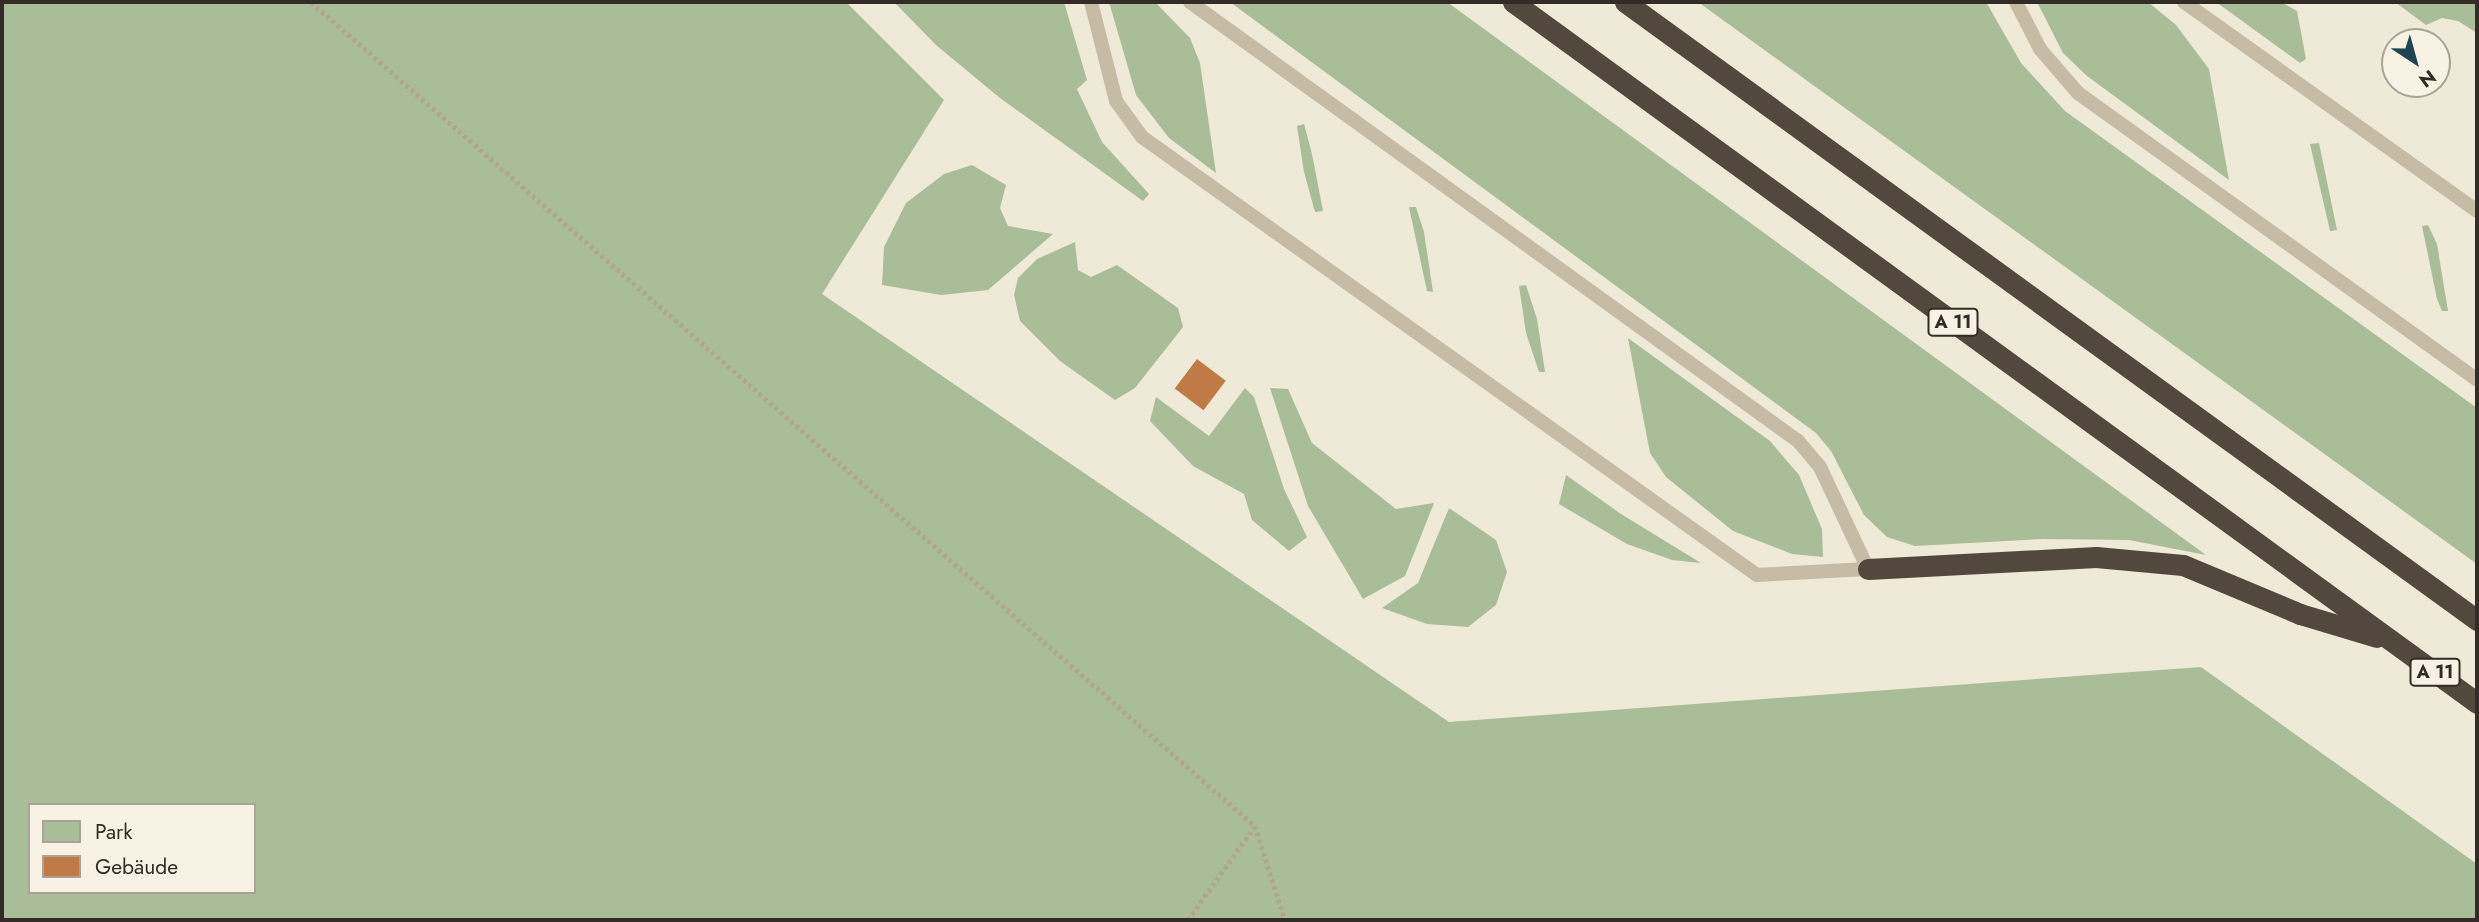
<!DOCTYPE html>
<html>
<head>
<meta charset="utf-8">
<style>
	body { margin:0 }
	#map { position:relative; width:2479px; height:922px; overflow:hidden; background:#efe9d8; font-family:Jost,sans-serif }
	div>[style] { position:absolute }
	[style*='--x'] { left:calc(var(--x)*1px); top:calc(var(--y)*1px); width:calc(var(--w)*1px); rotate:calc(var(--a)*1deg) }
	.green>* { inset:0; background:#aabd99 }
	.building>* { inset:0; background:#c07a46; transform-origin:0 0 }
	.path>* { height:4.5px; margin-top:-2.25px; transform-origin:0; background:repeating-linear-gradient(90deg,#b2a58f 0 3.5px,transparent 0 7px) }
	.lane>* { height:14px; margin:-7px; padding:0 7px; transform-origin:7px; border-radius:7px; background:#c6bba5 }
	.highway>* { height:21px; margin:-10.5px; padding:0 10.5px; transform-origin:10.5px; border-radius:10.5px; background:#53483d }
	span { translate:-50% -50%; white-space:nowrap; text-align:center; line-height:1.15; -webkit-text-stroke:7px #f8f2e4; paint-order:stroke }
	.shield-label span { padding:2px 5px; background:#f8f2e4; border:2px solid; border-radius:5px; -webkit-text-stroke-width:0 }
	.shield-label { font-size:18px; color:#332c26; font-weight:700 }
	.frame { position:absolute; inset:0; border:4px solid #332c26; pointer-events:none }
	.legend { position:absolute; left:28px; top:803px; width:228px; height:91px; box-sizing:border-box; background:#f8f2e4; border:2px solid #a9a398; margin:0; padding:9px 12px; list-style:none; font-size:21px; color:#332c26 }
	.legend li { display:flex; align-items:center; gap:14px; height:35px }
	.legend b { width:35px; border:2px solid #a9a398 }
	.north { position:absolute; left:2381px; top:28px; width:70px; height:70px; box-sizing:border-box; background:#f8f2e4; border:2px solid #a9a398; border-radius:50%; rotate:144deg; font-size:19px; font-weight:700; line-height:28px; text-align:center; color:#332c26 }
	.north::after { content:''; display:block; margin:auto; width:24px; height:32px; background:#1e4452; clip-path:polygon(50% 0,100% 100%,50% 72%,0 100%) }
</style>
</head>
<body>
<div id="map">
	<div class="green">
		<i style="clip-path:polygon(evenodd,2px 2px,846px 2px,944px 100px,822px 294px,1449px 722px,2201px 667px,2477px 864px,2477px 920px,2px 920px,2px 2px,30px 805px,254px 805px,254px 892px,30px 892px,30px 805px)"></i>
		<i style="clip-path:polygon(894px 2px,1064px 2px,1087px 80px,1077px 89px,1102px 142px,1149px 194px,1143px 201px,1000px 98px,936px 45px)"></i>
		<i style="clip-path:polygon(1109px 2px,1155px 2px,1190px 38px,1200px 63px,1216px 173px,1169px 138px,1136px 95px)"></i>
		<i style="clip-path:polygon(1230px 2px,1447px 2px,2206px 555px,2129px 540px,2043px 539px,1915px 546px,1887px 537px,1864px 515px,1831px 451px,1816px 433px)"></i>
		<i style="clip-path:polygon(1698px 2px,1986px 2px,2021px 63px,2065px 111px,2477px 408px,2477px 564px)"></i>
		<i style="clip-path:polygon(2037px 2px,2148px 2px,2176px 25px,2209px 69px,2229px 180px,2087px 76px,2063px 53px)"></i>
		<i style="clip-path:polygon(2216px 2px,2281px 2px,2297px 11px,2306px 59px,2300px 63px)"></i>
		<i style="clip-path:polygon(2395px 2px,2477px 2px,2477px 33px,2458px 21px,2442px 18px,2426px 25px)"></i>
		<i style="clip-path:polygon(1304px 124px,1312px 154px,1323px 211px,1315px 212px,1304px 172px,1297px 126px)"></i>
		<i style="clip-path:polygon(2319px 143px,2337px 230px,2330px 231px,2310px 144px)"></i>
		<i style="clip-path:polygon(972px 165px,1006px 185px,1000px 208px,1008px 226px,1053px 234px,988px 290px,941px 295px,882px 285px,884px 247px,906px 203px,944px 174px)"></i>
		<i style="clip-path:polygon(1409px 207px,1416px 207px,1424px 232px,1433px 292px,1427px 291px)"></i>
		<i style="clip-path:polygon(2428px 225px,2437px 244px,2448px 311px,2442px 311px,2437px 299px,2422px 226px)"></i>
		<i style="clip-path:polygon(1075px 242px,1078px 270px,1091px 277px,1117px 265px,1178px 308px,1183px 327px,1135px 388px,1115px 400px,1060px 361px,1020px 321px,1014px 295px,1018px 278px,1037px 259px)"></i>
		<i style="clip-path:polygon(1526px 285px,1537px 319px,1545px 372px,1539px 372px,1526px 333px,1519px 286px)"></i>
		<i style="clip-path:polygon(1628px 338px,1770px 441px,1799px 475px,1822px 529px,1823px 557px,1792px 554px,1733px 531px,1666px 477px,1650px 453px)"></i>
		<i style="clip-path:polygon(1245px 388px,1254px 397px,1284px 489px,1307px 537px,1289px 551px,1252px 520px,1244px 494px,1193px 466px,1150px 421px,1156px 397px,1209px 436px)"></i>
		<i style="clip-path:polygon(1270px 388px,1288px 389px,1312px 443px,1396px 509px,1434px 503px,1405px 576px,1363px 599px,1308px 506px)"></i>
		<i style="clip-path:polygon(1566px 475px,1621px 514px,1701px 563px,1672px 560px,1627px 544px,1559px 504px)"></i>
		<i style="clip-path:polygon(1449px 508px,1496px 540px,1507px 572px,1496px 605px,1468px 627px,1427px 624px,1382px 608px,1418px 583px)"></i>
	</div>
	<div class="building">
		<i style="left:1197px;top:359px;width:36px;height:37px;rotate:37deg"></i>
	</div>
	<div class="path">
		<i style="--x:311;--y:2;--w:1253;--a:41.12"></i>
		<i style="--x:1255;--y:826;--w:99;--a:72.3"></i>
		<i style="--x:1188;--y:920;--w:114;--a:-54.6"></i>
	</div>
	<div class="lane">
		<i style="--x:1091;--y:2;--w:102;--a:75.8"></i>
		<i style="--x:1116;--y:101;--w:44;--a:54.2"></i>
		<i style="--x:1142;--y:137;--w:755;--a:35.46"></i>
		<i style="--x:1757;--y:575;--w:111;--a:-3.1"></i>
		<i style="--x:1868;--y:569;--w:113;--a:-115.2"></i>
		<i style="--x:1820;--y:467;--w:34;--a:-130"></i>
		<i style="--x:1798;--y:441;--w:750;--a:-144.17"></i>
		<i style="--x:2016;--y:2;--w:53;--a:62.9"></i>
		<i style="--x:2040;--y:49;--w:58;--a:49.2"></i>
		<i style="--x:2078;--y:93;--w:491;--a:35.7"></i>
		<i style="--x:2184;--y:2;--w:360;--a:35.5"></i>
	</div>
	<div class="highway">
		<i style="--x:1513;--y:2;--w:1192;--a:36.02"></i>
		<i style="--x:1625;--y:2;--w:1053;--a:35.96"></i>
		<i style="--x:1868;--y:569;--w:228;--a:-3"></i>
		<i style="--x:2096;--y:557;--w:87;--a:5.3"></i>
		<i style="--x:2183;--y:565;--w:127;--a:22.7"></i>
		<i style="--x:2300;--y:614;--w:80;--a:16.6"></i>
	</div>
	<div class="shield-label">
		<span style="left:1953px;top:322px">A 11</span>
		<span style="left:2435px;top:672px">A 11</span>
	</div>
	<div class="frame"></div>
	<ul class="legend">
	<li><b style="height:19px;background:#aabd99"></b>Park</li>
	<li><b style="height:19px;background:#c07a46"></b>Gebäude</li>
	</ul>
	<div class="north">N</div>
</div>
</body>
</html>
